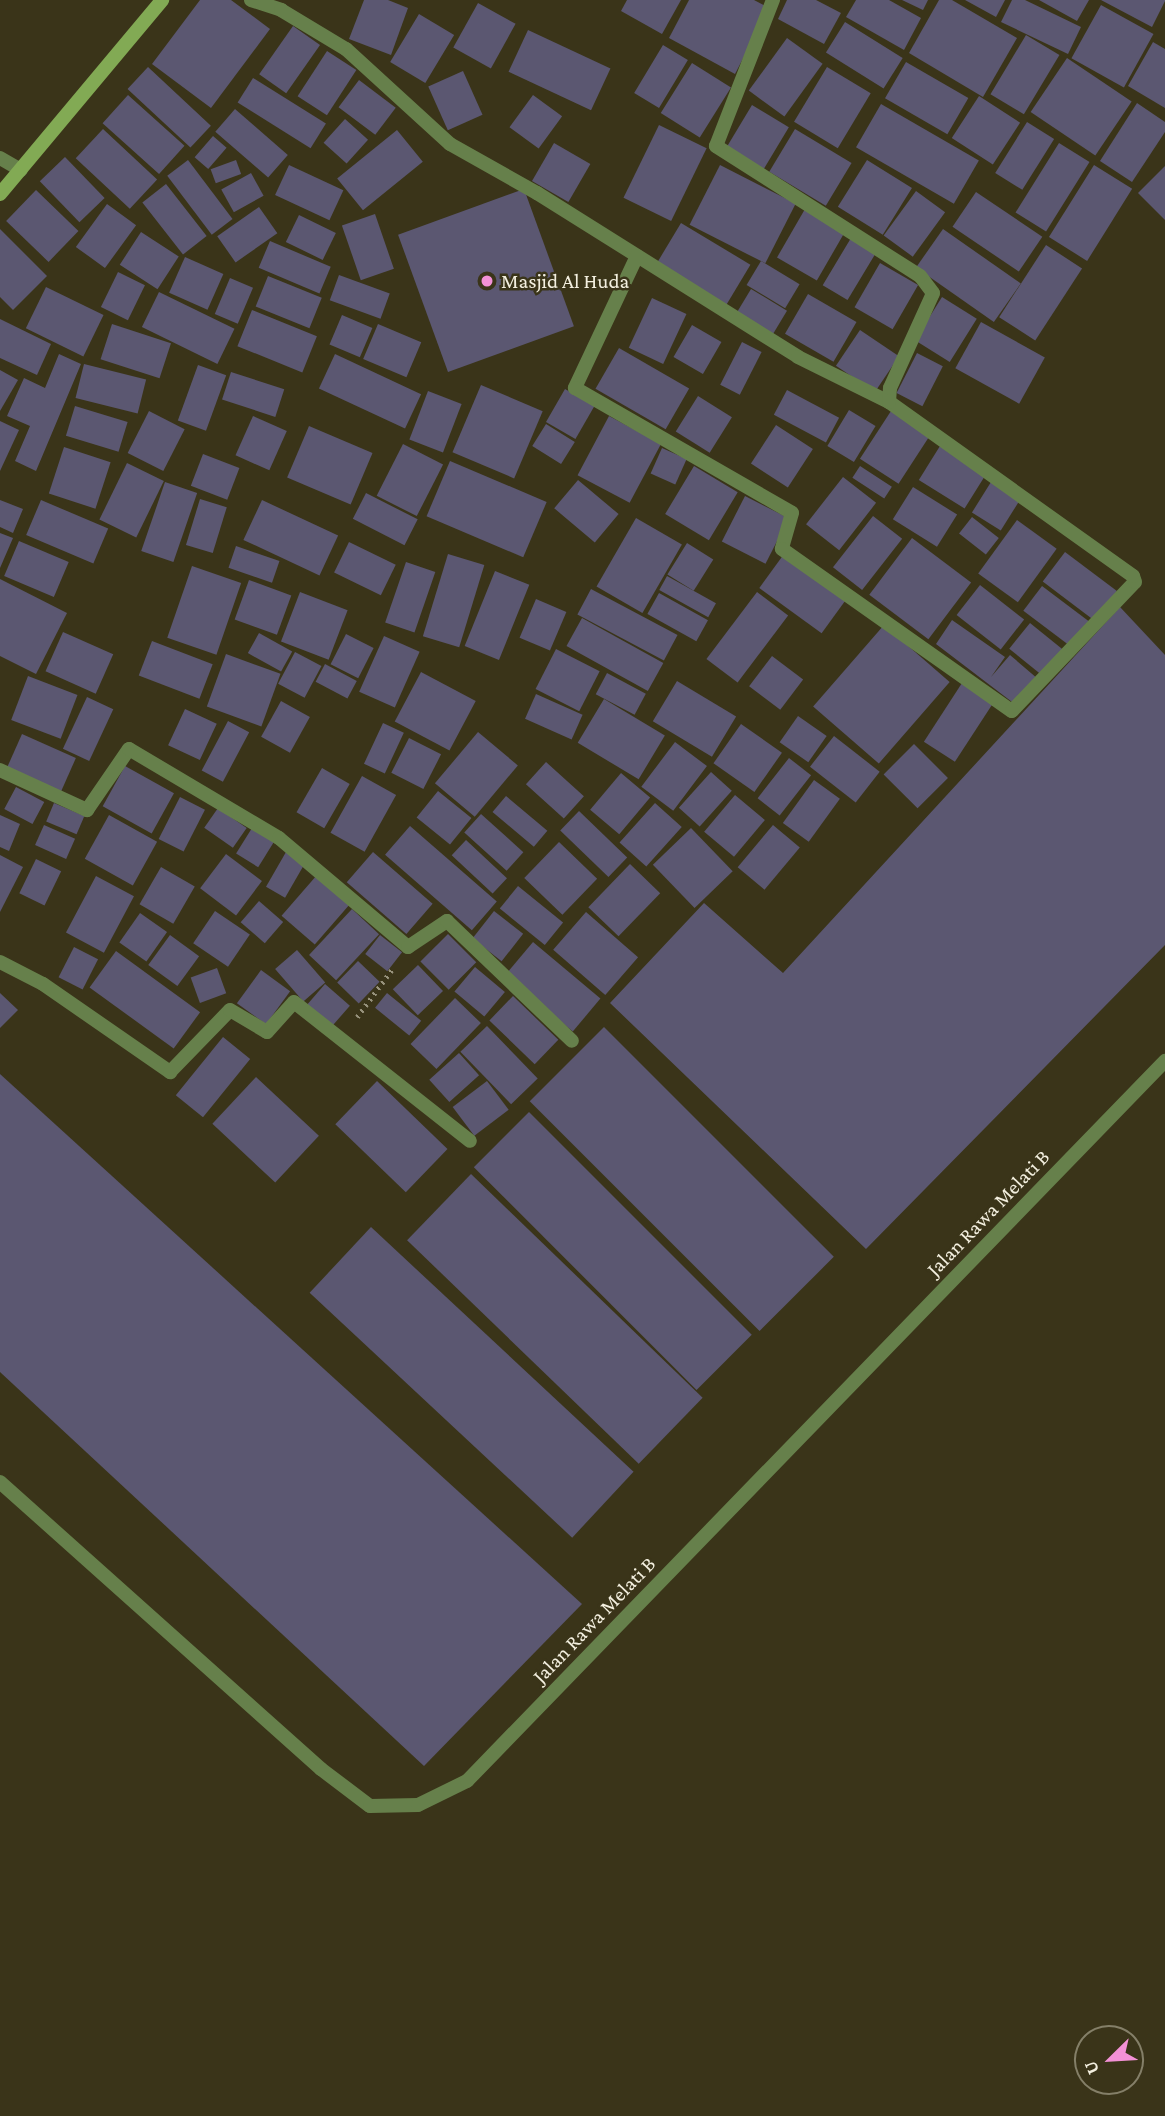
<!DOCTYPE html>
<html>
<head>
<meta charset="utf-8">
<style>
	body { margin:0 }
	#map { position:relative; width:1165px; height:2116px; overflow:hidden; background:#3a3419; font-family:"Crimson Pro",serif }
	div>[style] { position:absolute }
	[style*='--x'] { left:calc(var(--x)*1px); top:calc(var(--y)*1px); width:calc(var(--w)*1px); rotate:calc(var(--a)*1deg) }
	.building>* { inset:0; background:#5b5771; transform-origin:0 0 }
	.path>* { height:4.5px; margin-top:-2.25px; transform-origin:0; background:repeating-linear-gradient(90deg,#97927c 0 2px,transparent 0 7px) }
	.lane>* { height:14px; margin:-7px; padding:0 7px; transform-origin:7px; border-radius:7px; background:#66804b }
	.street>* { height:14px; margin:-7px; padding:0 7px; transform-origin:7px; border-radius:7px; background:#66804b }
	.secondary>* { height:14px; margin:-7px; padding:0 7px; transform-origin:7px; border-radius:7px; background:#82aa54 }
	.dots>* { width:19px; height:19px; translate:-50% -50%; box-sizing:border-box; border:4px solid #3a3419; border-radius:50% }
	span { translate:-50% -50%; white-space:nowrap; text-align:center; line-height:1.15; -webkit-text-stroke:5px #3a3419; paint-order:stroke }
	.poi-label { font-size:21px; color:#f3efdf }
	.left { translate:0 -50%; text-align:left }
	.street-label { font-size:21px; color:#f3efdf }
	.north { position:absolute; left:1074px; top:2025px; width:70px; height:70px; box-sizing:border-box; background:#3a3419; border:2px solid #847f68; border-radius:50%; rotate:246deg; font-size:19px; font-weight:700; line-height:28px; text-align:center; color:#f3efdf }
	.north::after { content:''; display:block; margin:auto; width:24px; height:32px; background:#f391d6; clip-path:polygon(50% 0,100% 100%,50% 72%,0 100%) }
</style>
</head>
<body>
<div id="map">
	<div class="building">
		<i style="clip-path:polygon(200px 0,231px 0,270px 29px,211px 108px,152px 64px)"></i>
		<i style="clip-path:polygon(364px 0,388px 0,408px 8px,391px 55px,349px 39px)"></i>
		<i style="clip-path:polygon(627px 0,681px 0,662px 34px,621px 11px)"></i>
		<i style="clip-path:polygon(689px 0,754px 0,769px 8px,735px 74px,669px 38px)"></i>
		<i style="clip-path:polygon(787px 0,816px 0,841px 13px,824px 44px,778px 19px)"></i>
		<i style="clip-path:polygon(856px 0,889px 0,921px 18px,904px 50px,846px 17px)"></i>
		<i style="clip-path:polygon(902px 0,928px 0,923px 10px)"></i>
		<i style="clip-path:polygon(939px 0,952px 0,1017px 38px,983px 97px,909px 53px)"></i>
		<i style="clip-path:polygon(965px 0,1005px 0,996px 17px)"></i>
		<i style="clip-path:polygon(1012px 0,1025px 0,1081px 27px,1068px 54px,1001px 22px)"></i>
		<i style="clip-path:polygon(1039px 0,1089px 0,1077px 21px)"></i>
		<i style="clip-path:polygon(1101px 0,1165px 0,1165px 1px,1152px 27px)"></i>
		<i style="left:478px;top:3px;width:43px;height:51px;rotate:29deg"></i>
		<i style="left:1101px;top:5px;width:60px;height:61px;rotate:29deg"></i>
		<i style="left:419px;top:14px;width:41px;height:56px;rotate:31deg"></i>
		<i style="left:845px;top:22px;width:68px;height:36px;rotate:32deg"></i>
		<i style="left:293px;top:26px;width:33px;height:59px;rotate:35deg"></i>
		<i style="left:528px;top:30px;width:91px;height:46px;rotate:25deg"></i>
		<i style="left:1026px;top:35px;width:39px;height:69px;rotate:31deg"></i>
		<i style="left:787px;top:38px;width:44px;height:65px;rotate:36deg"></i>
		<i style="clip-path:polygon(1153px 42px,1165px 49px,1165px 108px,1128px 86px)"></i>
		<i style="left:663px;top:45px;width:29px;height:56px;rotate:31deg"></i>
		<i style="left:327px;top:51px;width:35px;height:54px;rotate:33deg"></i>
		<i style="left:1067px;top:58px;width:78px;height:65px;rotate:34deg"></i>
		<i style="left:906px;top:62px;width:72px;height:42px;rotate:30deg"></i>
		<i style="left:692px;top:63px;width:46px;height:59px;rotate:32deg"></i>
		<i style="left:148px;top:67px;width:86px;height:30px;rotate:43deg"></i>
		<i style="left:827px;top:67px;width:51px;height:64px;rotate:31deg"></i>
		<i style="left:463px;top:71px;width:48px;height:38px;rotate:66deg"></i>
		<i style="left:253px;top:78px;width:86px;height:29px;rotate:32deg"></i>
		<i style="left:359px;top:80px;width:46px;height:34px;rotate:37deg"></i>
		<i style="left:128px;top:95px;width:76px;height:38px;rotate:42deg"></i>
		<i style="left:533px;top:95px;width:36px;height:40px;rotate:36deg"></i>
		<i style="left:979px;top:96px;width:49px;height:50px;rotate:33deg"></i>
		<i style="clip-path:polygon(1137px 103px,1165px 122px,1165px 132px,1132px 182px,1100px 161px)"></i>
		<i style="left:881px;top:104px;width:113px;height:50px;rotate:30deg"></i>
		<i style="left:752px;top:105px;width:43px;height:49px;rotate:31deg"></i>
		<i style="left:235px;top:109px;width:70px;height:30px;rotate:41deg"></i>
		<i style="left:345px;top:119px;width:31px;height:32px;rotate:42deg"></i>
		<i style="left:1027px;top:122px;width:32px;height:60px;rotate:32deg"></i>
		<i style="left:659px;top:125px;width:53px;height:81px;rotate:26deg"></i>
		<i style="left:103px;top:129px;width:74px;height:40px;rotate:43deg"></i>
		<i style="left:795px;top:129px;width:66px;height:50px;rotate:31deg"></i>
		<i style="left:397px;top:130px;width:41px;height:77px;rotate:51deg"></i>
		<i style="left:213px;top:136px;width:18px;height:28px;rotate:41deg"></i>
		<i style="left:554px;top:143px;width:42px;height:44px;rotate:30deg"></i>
		<i style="left:1059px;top:143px;width:36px;height:82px;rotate:32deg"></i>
		<i style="left:65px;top:157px;width:57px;height:35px;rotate:46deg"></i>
		<i style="left:188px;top:160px;width:74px;height:26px;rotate:53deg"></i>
		<i style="left:236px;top:160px;width:15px;height:27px;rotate:70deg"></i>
		<i style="left:867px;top:160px;width:53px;height:55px;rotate:32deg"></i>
		<i style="left:289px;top:165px;width:60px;height:33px;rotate:25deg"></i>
		<i style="left:720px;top:165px;width:85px;height:67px;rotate:27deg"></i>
		<i style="left:1094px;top:165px;width:45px;height:85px;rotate:32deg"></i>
		<i style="clip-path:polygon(1165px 166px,1165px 220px,1138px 193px)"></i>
		<i style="left:251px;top:173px;width:26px;height:34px;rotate:61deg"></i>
		<i style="left:166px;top:184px;width:66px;height:30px;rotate:52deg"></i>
		<i style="left:524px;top:189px;width:146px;height:134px;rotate:70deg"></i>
		<i style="left:36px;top:190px;width:59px;height:43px;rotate:44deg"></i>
		<i style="left:916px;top:191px;width:36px;height:55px;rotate:36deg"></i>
		<i style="left:976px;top:192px;width:80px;height:42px;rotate:34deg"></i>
		<i style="left:107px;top:204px;width:36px;height:53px;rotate:36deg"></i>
		<i style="left:259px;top:207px;width:32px;height:51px;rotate:55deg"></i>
		<i style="left:805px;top:209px;width:46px;height:56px;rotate:30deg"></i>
		<i style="left:375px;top:214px;width:58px;height:35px;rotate:71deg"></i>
		<i style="left:299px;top:215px;width:41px;height:30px;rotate:26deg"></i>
		<i style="left:681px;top:223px;width:81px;height:51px;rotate:31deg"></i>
		<i style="clip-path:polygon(0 229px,47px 276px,13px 310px,0 297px)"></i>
		<i style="left:943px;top:229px;width:95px;height:47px;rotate:35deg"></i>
		<i style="left:141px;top:232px;width:45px;height:39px;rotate:33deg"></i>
		<i style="left:851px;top:238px;width:29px;height:55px;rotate:31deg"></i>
		<i style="left:270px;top:241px;width:66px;height:29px;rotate:23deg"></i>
		<i style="left:1046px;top:245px;width:43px;height:86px;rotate:33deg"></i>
		<i style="left:185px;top:257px;width:42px;height:39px;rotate:24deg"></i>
		<i style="left:761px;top:261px;width:45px;height:28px;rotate:31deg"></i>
		<i style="left:880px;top:263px;width:44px;height:51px;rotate:30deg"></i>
		<i style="left:118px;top:272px;width:30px;height:39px;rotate:26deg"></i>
		<i style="left:339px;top:275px;width:54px;height:27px;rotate:20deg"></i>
		<i style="left:268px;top:276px;width:58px;height:33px;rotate:22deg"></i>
		<i style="left:230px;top:278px;width:25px;height:39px;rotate:23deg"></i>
		<i style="left:46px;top:287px;width:64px;height:46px;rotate:26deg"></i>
		<i style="left:751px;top:289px;width:42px;height:31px;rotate:31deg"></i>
		<i style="left:159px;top:292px;width:84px;height:39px;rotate:26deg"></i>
		<i style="left:808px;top:294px;width:56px;height:46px;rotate:30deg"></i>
		<i style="left:942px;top:297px;width:41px;height:51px;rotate:32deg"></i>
		<i style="left:652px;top:298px;width:38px;height:55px;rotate:25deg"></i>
		<i style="left:252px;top:310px;width:70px;height:39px;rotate:22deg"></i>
		<i style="left:342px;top:315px;width:33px;height:32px;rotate:23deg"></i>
		<i style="clip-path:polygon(0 319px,51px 344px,37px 375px,0 358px)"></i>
		<i style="left:981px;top:322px;width:73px;height:53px;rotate:29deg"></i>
		<i style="left:112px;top:324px;width:62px;height:37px;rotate:18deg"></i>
		<i style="left:378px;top:324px;width:47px;height:38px;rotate:23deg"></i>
		<i style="left:692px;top:325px;width:34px;height:37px;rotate:30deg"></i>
		<i style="left:860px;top:330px;width:47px;height:43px;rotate:34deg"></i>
		<i style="left:742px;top:342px;width:22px;height:48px;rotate:27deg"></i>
		<i style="left:619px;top:348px;width:81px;height:47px;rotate:30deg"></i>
		<i style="left:917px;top:353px;width:29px;height:45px;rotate:27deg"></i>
		<i style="clip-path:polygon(59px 354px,81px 364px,36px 471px,15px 461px,30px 426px,7px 416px,24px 378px,45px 388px)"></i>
		<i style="left:335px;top:354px;width:95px;height:38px;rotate:25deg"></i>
		<i style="left:84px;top:364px;width:64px;height:35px;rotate:14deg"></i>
		<i style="left:198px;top:365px;width:30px;height:59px;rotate:20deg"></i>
		<i style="clip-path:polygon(0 370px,18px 380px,0 411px)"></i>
		<i style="left:231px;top:372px;width:56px;height:29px;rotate:18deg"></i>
		<i style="left:481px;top:385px;width:67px;height:73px;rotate:23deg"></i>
		<i style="left:565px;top:389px;width:34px;height:38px;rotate:30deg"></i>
		<i style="left:787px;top:390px;width:59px;height:28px;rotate:28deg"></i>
		<i style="left:428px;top:391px;width:36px;height:52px;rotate:21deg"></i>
		<i style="left:698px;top:396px;width:40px;height:42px;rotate:32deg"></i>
		<i style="left:75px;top:406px;width:55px;height:31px;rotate:17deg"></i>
		<i style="left:849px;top:410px;width:31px;height:42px;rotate:31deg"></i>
		<i style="left:149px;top:411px;width:40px;height:47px;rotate:27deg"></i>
		<i style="left:891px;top:411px;width:46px;height:57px;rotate:33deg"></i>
		<i style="left:253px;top:416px;width:37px;height:43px;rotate:24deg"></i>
		<i style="left:609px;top:416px;width:59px;height:67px;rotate:28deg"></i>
		<i style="clip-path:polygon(0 421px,19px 430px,0 471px)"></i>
		<i style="left:546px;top:424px;width:34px;height:26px;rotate:32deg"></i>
		<i style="left:776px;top:425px;width:44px;height:46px;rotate:33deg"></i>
		<i style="left:309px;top:426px;width:69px;height:56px;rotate:23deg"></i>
		<i style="left:403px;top:444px;width:45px;height:58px;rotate:27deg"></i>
		<i style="left:940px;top:446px;width:54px;height:40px;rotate:32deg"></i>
		<i style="left:64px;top:447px;width:49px;height:49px;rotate:18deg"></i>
		<i style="left:662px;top:448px;width:27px;height:28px;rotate:24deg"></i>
		<i style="left:203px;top:454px;width:39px;height:34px;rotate:21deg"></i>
		<i style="left:450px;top:461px;width:105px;height:60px;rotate:23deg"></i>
		<i style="left:127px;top:463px;width:41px;height:63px;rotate:26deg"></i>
		<i style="left:694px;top:466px;width:51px;height:56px;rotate:31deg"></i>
		<i style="left:860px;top:466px;width:38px;height:14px;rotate:33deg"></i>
		<i style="left:843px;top:477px;width:42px;height:60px;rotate:38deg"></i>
		<i style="left:578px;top:480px;width:53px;height:37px;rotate:40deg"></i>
		<i style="left:165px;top:482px;width:34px;height:73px;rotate:19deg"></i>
		<i style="left:991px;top:482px;width:34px;height:36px;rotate:32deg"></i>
		<i style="left:913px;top:487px;width:52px;height:38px;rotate:32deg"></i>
		<i style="left:366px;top:493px;width:58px;height:29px;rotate:27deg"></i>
		<i style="left:745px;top:496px;width:49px;height:51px;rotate:27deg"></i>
		<i style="left:200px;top:499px;width:28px;height:48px;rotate:17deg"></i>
		<i style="clip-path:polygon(0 500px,23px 509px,13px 533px,0 527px)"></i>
		<i style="left:41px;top:500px;width:73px;height:38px;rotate:23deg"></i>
		<i style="left:262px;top:500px;width:84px;height:44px;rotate:25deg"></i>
		<i style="left:873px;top:516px;width:37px;height:65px;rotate:38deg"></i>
		<i style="left:972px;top:517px;width:34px;height:21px;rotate:38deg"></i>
		<i style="left:636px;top:518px;width:53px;height:79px;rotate:30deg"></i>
		<i style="left:1017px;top:520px;width:49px;height:66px;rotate:36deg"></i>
		<i style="clip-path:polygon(0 533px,13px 538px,0 568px)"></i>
		<i style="left:912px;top:538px;width:74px;height:71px;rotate:37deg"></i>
		<i style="left:19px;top:541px;width:54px;height:38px;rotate:23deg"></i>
		<i style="left:349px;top:542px;width:52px;height:34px;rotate:26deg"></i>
		<i style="left:687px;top:543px;width:31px;height:37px;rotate:32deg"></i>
		<i style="left:236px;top:546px;width:46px;height:23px;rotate:19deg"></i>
		<i style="left:1065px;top:552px;width:65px;height:37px;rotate:37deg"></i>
		<i style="left:448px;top:554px;width:38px;height:86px;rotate:17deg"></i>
		<i style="left:784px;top:554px;width:77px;height:42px;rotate:36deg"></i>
		<i style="left:406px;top:562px;width:31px;height:64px;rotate:19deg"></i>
		<i style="left:192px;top:566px;width:52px;height:76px;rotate:19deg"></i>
		<i style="left:495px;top:571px;width:37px;height:81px;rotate:22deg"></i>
		<i style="left:667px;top:576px;width:56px;height:16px;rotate:29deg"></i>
		<i style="clip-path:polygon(0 579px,67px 613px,36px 674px,0 656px)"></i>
		<i style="left:249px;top:580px;width:45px;height:42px;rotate:20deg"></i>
		<i style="left:980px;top:585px;width:56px;height:38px;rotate:38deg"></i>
		<i style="left:1042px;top:586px;width:59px;height:31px;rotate:37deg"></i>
		<i style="left:591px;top:589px;width:98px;height:29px;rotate:28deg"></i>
		<i style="left:300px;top:592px;width:51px;height:53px;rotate:21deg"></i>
		<i style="left:757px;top:592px;width:39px;height:84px;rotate:37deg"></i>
		<i style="left:659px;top:593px;width:56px;height:24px;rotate:29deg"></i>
		<i style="left:536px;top:599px;width:33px;height:42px;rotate:23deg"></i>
		<i style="clip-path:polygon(1120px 607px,1165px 655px,1165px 945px,866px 1249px,610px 1003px,704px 903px,783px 973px)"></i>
		<i style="left:582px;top:618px;width:93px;height:32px;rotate:29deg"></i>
		<i style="clip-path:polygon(952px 620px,1005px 657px,991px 677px,1010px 655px,1038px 679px,1016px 705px,936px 644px)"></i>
		<i style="left:1030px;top:623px;width:43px;height:33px;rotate:39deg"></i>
		<i style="left:884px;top:625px;width:87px;height:108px;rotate:41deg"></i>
		<i style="left:63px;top:632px;width:55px;height:43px;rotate:24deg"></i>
		<i style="left:259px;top:633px;width:38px;height:23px;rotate:29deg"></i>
		<i style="left:346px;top:634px;width:31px;height:34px;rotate:27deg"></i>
		<i style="left:384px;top:636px;width:39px;height:61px;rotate:24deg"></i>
		<i style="left:152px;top:641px;width:65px;height:37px;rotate:21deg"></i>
		<i style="left:556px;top:649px;width:49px;height:45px;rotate:27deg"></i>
		<i style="left:295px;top:652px;width:30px;height:36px;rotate:28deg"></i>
		<i style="left:226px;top:654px;width:58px;height:56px;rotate:20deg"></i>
		<i style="left:772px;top:656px;width:39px;height:38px;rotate:37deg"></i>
		<i style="left:325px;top:664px;width:36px;height:20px;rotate:28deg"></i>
		<i style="left:421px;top:672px;width:62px;height:56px;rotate:28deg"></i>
		<i style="left:607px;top:673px;width:44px;height:24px;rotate:28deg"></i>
		<i style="left:28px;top:676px;width:53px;height:47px;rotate:21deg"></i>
		<i style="left:677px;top:681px;width:69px;height:47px;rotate:31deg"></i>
		<i style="left:962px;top:683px;width:37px;height:70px;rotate:33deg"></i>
		<i style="left:536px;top:694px;width:51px;height:27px;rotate:24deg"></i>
		<i style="left:87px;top:697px;width:29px;height:57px;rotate:25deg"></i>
		<i style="left:604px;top:699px;width:71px;height:51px;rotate:31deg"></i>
		<i style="left:281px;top:701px;width:33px;height:41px;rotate:29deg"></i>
		<i style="left:185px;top:709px;width:35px;height:40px;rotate:25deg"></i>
		<i style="left:798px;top:716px;width:35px;height:32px;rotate:35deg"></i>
		<i style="left:228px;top:721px;width:24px;height:56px;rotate:28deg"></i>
		<i style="left:383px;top:723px;width:23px;height:45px;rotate:25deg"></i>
		<i style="left:741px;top:724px;width:50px;height:48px;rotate:35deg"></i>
		<i style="left:478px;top:732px;width:52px;height:67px;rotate:40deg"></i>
		<i style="left:22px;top:734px;width:59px;height:39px;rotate:24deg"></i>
		<i style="left:834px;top:736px;width:58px;height:39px;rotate:38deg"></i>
		<i style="left:409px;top:738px;width:36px;height:39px;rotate:27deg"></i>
		<i style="left:675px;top:742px;width:40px;height:56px;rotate:37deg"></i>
		<i style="left:914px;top:744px;width:48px;height:43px;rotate:45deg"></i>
		<i style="left:789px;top:758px;width:28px;height:51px;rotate:38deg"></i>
		<i style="left:546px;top:762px;width:51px;height:30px;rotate:42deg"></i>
		<i style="left:125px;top:766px;width:56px;height:46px;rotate:29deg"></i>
		<i style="left:322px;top:768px;width:32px;height:51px;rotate:30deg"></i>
		<i style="left:711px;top:772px;width:28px;height:48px;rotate:42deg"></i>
		<i style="left:621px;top:773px;width:38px;height:48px;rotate:40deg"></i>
		<i style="left:362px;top:776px;width:39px;height:65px;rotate:29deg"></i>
		<i style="left:814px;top:780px;width:32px;height:53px;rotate:36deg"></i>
		<i style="left:16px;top:787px;width:32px;height:25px;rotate:28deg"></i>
		<i style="left:438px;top:791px;width:43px;height:34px;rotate:39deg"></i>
		<i style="left:735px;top:795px;width:39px;height:48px;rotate:40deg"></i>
		<i style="left:506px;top:796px;width:54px;height:21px;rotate:40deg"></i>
		<i style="left:180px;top:797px;width:28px;height:47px;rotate:27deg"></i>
		<i style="left:54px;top:803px;width:33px;height:20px;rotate:23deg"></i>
		<i style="left:655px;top:803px;width:36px;height:53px;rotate:42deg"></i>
		<i style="left:218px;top:808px;width:35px;height:24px;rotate:35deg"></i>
		<i style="left:579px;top:811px;width:67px;height:27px;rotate:44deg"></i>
		<i style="left:481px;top:814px;width:57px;height:25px;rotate:42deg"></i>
		<i style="clip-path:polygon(0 815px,20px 824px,9px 851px,0 847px)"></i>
		<i style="left:109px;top:815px;width:55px;height:50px;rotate:29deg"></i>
		<i style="left:44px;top:825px;width:34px;height:22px;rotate:24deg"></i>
		<i style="left:773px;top:825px;width:35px;height:55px;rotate:40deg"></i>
		<i style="left:410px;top:826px;width:115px;height:38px;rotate:41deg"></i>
		<i style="left:252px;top:828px;width:26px;height:30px;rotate:32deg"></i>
		<i style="left:691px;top:828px;width:60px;height:53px;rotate:46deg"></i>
		<i style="left:466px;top:840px;width:56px;height:21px;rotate:43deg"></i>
		<i style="left:559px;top:842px;width:53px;height:50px;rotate:44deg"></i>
		<i style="left:286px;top:852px;width:22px;height:40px;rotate:30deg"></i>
		<i style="left:373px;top:852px;width:79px;height:40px;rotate:41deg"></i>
		<i style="left:226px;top:854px;width:45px;height:43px;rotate:37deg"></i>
		<i style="clip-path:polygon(0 855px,23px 867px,0 912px)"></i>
		<i style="left:36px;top:859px;width:28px;height:38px;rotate:26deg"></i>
		<i style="left:630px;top:864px;width:42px;height:60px;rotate:44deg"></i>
		<i style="left:161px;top:867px;width:39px;height:43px;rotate:30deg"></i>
		<i style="left:317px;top:875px;width:44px;height:54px;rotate:41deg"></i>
		<i style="left:96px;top:876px;width:43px;height:64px;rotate:28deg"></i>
		<i style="left:518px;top:886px;width:58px;height:29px;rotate:39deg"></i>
		<i style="left:259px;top:901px;width:32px;height:28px;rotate:41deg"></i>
		<i style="left:352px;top:909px;width:37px;height:63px;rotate:43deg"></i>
		<i style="left:215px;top:911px;width:42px;height:39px;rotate:34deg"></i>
		<i style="left:494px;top:911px;width:37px;height:35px;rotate:38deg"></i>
		<i style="left:586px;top:912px;width:69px;height:50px;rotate:41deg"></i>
		<i style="left:140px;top:913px;width:33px;height:36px;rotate:35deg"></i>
		<i style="left:448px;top:934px;width:40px;height:39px;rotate:45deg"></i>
		<i style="left:170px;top:935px;width:36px;height:37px;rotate:36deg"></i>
		<i style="left:380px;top:935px;width:28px;height:24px;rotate:38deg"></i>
		<i style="left:533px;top:942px;width:88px;height:43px;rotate:40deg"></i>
		<i style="left:74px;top:947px;width:27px;height:34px;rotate:27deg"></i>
		<i style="left:297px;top:950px;width:43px;height:29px;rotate:49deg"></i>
		<i style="left:116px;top:951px;width:104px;height:45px;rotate:36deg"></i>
		<i style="left:358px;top:961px;width:30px;height:30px;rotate:44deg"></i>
		<i style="left:418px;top:965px;width:36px;height:35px;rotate:46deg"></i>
		<i style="left:475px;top:967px;width:39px;height:32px;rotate:40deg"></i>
		<i style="left:217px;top:968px;width:27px;height:28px;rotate:70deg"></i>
		<i style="left:261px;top:970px;width:36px;height:41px;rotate:36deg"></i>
		<i style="left:325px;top:984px;width:33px;height:28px;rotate:41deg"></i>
		<i style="clip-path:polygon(0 993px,18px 1010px,0 1028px)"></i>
		<i style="left:387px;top:993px;width:44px;height:19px;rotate:39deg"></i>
		<i style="left:513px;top:996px;width:63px;height:34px;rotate:44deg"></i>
		<i style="left:455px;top:998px;width:36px;height:64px;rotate:44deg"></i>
		<i style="left:487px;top:1026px;width:73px;height:37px;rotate:46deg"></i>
		<i style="left:604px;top:1027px;width:325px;height:105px;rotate:45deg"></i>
		<i style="left:223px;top:1037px;width:35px;height:75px;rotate:39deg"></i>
		<i style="left:459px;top:1053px;width:30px;height:40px;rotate:48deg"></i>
		<i style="clip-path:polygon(0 1074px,582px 1604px,424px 1766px,0 1372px)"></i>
		<i style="left:256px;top:1077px;width:86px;height:64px;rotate:43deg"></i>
		<i style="left:377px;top:1081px;width:98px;height:60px;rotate:44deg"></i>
		<i style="left:487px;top:1081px;width:36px;height:43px;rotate:53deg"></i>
		<i style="left:529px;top:1112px;width:315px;height:78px;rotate:45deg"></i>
		<i style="left:471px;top:1174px;width:322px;height:92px;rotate:44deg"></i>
		<i style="left:371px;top:1227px;width:359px;height:90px;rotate:43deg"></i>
	</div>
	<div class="path">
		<i style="--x:357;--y:1017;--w:61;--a:-53.7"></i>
	</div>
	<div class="lane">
		<i style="--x:0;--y:158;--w:24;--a:30"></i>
		<i style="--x:0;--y:1482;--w:431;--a:41.8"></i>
		<i style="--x:321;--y:1769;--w:61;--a:37.1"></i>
		<i style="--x:370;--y:1806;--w:48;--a:-1.2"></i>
		<i style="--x:418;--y:1805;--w:55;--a:-26.1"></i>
		<i style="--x:467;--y:1781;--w:1003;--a:-45.89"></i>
	</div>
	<div class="street">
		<i style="--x:251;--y:0;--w:32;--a:18"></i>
		<i style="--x:281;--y:10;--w:76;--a:31"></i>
		<i style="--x:346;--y:49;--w:141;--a:42.4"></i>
		<i style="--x:450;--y:144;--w:100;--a:29.4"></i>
		<i style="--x:537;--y:193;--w:308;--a:32.1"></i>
		<i style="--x:798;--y:357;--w:102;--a:26.3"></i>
		<i style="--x:637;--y:256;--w:146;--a:115.2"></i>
		<i style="--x:575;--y:388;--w:250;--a:29.9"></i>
		<i style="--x:792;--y:513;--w:37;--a:106"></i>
		<i style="--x:782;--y:549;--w:281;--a:35.2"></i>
		<i style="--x:1012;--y:711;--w:178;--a:-46.4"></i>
		<i style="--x:1135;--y:582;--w:6;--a:-108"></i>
		<i style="--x:1133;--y:576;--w:300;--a:-144.5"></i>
		<i style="--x:889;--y:402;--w:14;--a:-86"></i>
		<i style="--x:890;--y:388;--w:104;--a:-65.6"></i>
		<i style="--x:933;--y:293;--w:21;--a:-127"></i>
		<i style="--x:920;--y:276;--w:242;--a:-147.5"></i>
		<i style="--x:716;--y:146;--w:157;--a:-68.7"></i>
		<i style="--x:0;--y:770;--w:96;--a:24.7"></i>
		<i style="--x:87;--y:810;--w:74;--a:-55.5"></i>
		<i style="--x:129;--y:749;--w:174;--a:30.7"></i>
		<i style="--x:279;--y:838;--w:169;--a:40.2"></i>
		<i style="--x:408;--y:947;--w:47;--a:-33.7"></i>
		<i style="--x:447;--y:921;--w:173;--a:43.8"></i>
		<i style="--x:0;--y:962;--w:48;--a:27.1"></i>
		<i style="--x:43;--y:984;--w:155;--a:34.7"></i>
		<i style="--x:170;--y:1072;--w:86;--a:-45.9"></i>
		<i style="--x:230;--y:1010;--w:43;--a:30.7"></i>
		<i style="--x:267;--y:1032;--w:40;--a:-48"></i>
		<i style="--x:294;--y:1002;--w:224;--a:38.3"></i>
	</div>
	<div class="secondary">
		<i style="--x:0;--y:194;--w:253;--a:-50.1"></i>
	</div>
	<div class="dots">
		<i style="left:487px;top:281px;background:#f391d6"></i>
	</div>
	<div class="poi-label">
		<span class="left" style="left:501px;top:281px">Masjid Al Huda</span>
	</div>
	<div class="street-label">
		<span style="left:988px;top:1213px;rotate:-46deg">Jalan Rawa Melati B</span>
		<span style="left:594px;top:1620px;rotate:-46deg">Jalan Rawa Melati B</span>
	</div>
	<div class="north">U</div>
</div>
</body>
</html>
